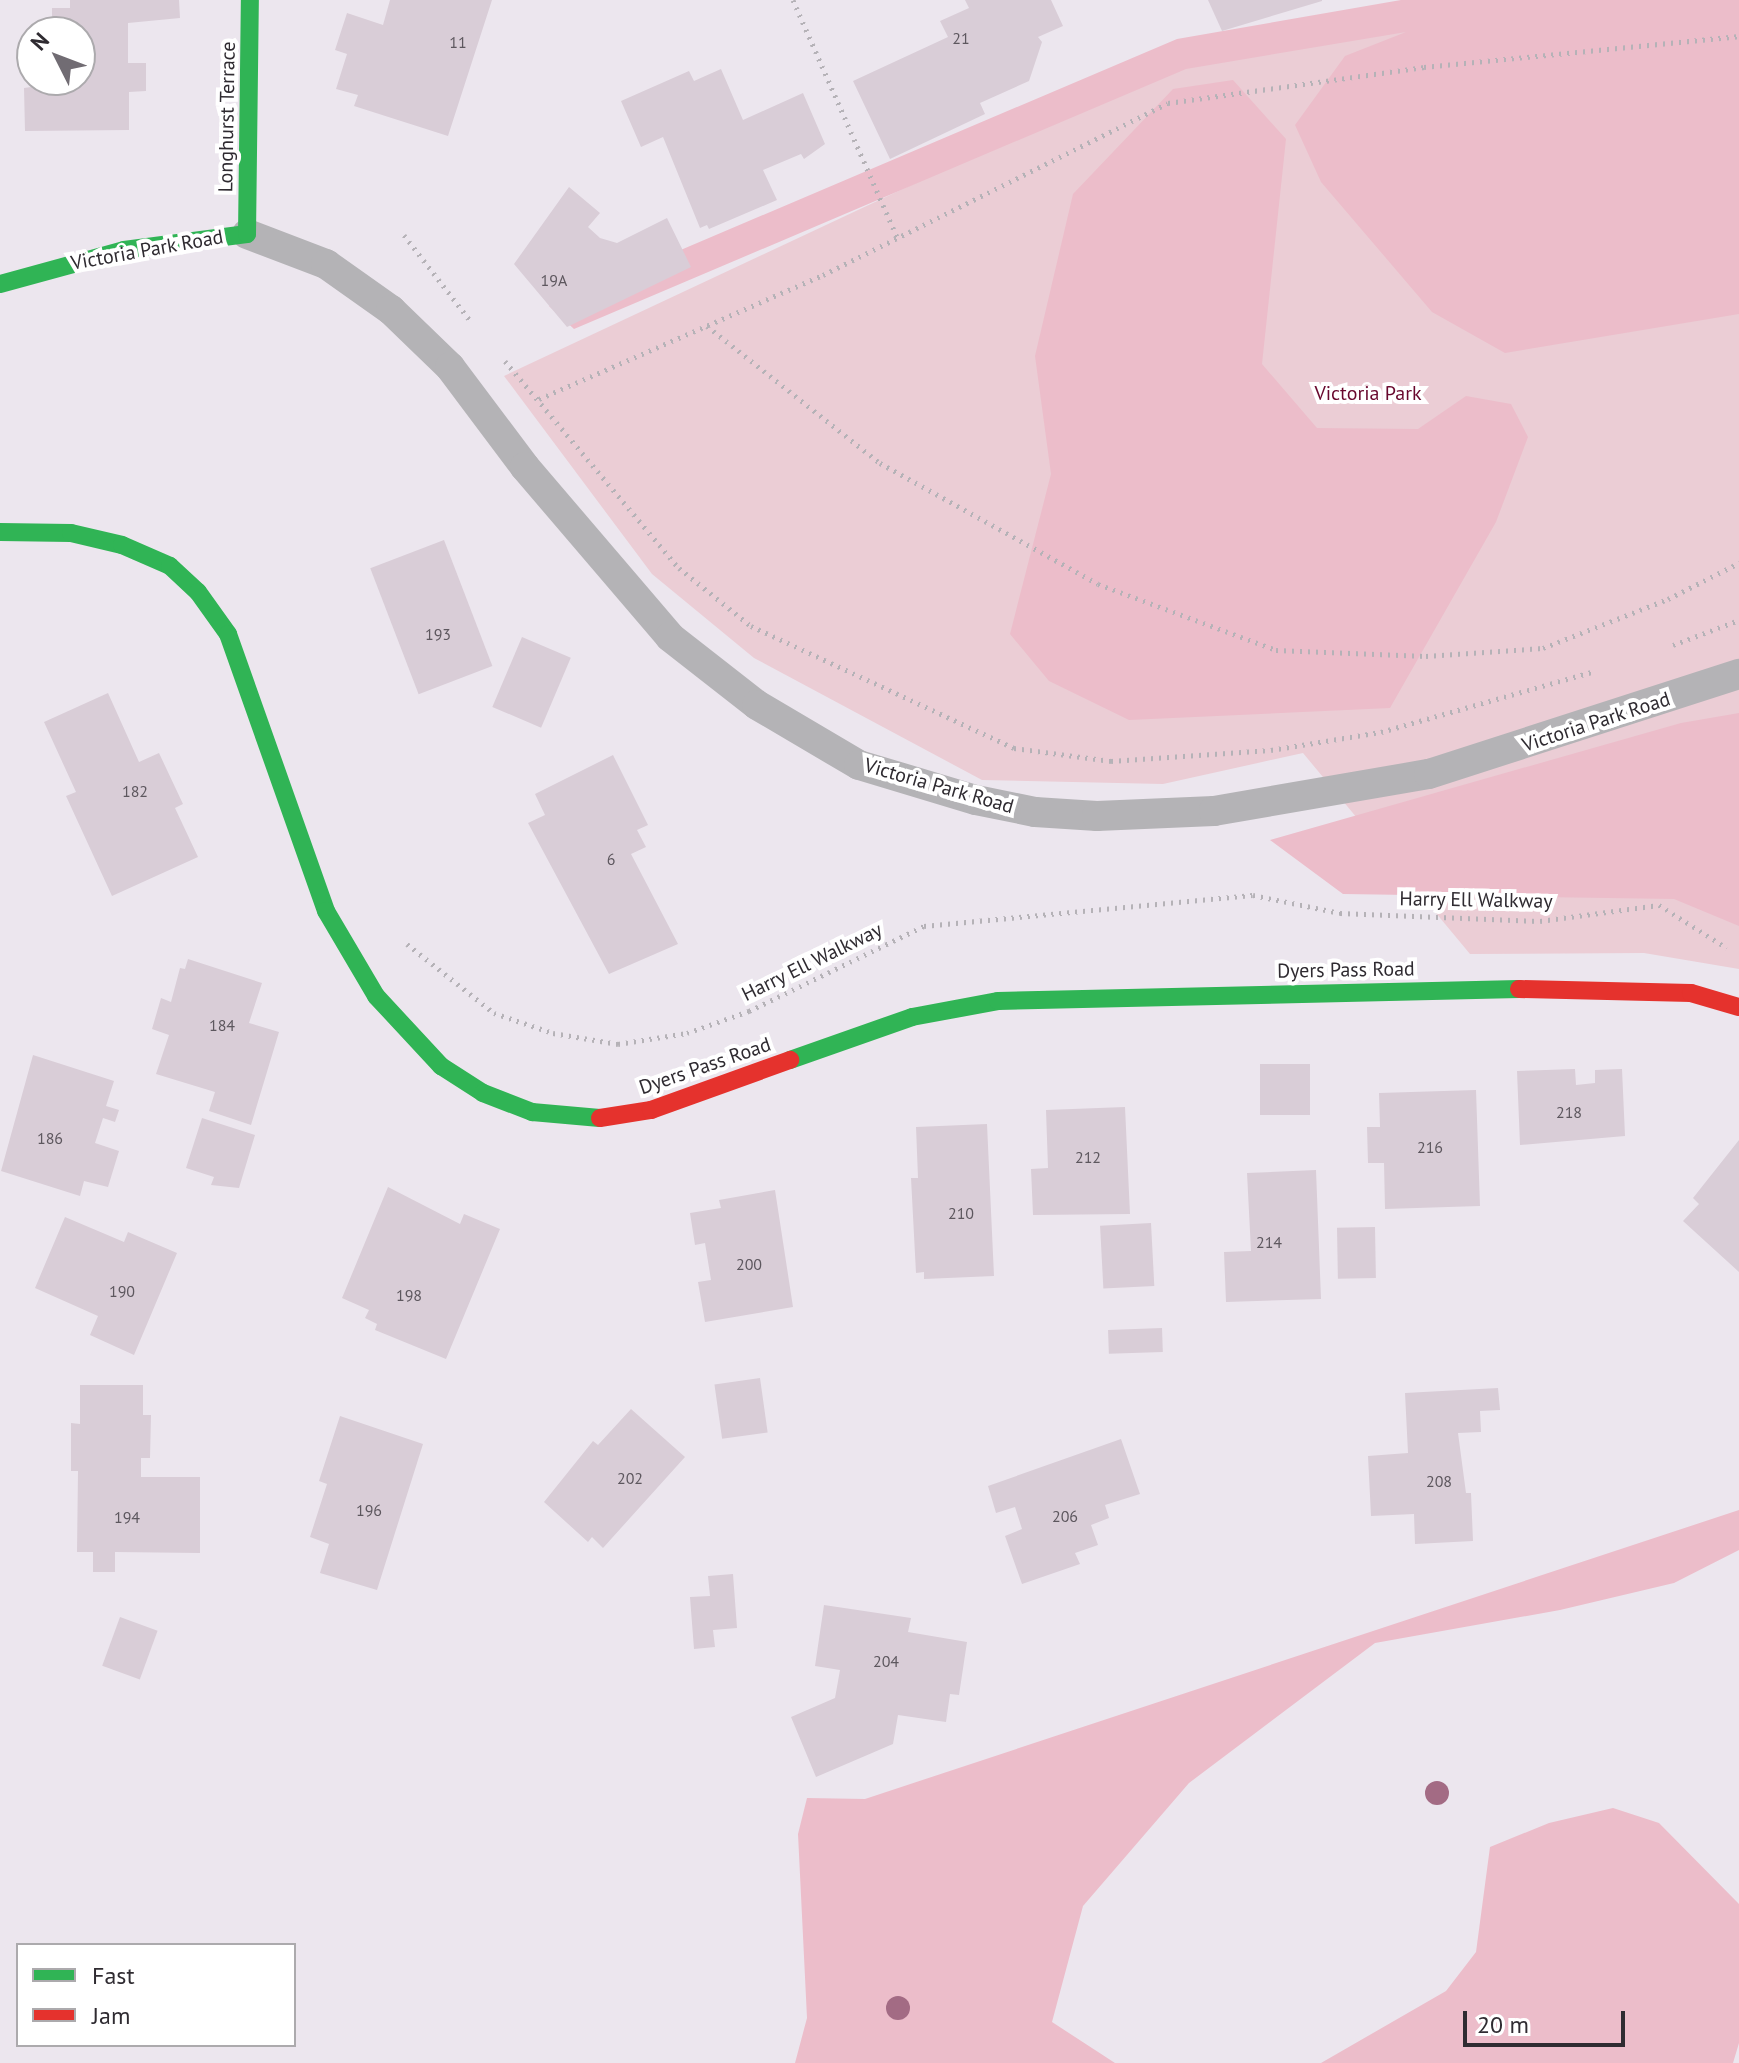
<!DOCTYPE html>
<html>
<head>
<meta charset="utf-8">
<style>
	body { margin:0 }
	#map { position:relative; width:1739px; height:2063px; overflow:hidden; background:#ece6ee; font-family:"PT Sans",sans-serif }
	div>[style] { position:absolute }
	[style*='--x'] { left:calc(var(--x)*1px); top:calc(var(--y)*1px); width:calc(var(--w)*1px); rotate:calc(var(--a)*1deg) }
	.green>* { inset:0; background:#ebcdd5 }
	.forest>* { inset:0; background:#ecbdca }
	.building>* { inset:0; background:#d9cdd7; transform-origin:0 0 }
	.path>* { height:5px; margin-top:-2.5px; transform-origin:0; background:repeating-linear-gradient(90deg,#b5b2b7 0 2px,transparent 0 8px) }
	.lane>* { height:30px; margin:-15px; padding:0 15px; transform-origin:15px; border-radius:15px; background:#b4b3b6 }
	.fast>* { height:18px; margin:-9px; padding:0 9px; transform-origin:9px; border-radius:9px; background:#30b455 }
	.jam>* { height:18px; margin:-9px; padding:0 9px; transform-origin:9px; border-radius:9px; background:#e5322d }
	.trees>* { width:24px; height:24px; margin:-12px; border-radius:50%; background:#a36b84 }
	span { translate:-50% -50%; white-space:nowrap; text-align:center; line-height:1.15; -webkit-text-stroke:8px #fff; paint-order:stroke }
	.number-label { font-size:16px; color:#5d575e }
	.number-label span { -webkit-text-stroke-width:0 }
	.street-label { font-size:20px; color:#2f2b31 }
	.park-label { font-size:20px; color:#68072d }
	.legend { position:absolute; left:16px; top:1943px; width:280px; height:104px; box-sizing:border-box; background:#fff; border:2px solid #acaaad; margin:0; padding:10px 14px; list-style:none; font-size:24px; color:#2f2b31 }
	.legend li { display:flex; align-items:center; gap:16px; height:40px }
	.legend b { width:40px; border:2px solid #acaaad }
	.north { position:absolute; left:16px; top:16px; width:80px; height:80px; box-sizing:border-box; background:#fff; border:2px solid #acaaad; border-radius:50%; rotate:312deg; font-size:22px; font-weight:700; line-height:32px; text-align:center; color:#2f2b31 }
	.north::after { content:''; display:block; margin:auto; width:28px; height:36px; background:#716c73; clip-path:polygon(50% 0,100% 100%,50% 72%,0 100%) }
	.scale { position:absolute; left:1463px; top:2011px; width:162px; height:36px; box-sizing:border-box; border:4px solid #2f2b31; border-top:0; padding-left:10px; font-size:24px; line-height:28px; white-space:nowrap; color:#2f2b31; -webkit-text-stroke:6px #fff; paint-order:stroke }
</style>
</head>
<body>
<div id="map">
	<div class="green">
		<i style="clip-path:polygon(1739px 0,1739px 969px,1644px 953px,1470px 954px,1303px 753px,1163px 784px,982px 780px,754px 658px,652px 574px,504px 376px,1210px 45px)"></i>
	</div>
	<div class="forest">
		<i style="clip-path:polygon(1401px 0,1739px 0,1739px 314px,1505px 353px,1432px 312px,1321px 182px,1295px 125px,1345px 56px,1406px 32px,1186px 69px,574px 329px,549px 306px,1177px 39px)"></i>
		<i style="clip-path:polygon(1233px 80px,1286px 139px,1262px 364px,1317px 428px,1418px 429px,1466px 396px,1511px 404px,1528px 437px,1496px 522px,1390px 708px,1129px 720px,1049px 681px,1010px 634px,1051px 474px,1035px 356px,1073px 194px,1173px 89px)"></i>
		<i style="clip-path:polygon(1739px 713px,1739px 926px,1674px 899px,1343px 894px,1270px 840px,1681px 723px)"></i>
		<i style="clip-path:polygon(1739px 1510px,1739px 1550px,1674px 1583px,1560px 1610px,1375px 1643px,1189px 1783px,1083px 1906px,1052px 2022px,1115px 2063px,795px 2063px,807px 2018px,798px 1834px,807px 1798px,865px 1799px)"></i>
		<i style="clip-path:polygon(1613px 1808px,1659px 1823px,1739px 1904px,1739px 2043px,1733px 2063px,1321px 2063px,1446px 1991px,1476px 1952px,1490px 1847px,1549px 1823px)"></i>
	</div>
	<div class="building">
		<i style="clip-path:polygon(70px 0,179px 0,180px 18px,128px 23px,128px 63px,146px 63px,146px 91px,129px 92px,129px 130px,25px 131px,24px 88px,80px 80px,80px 32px,52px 32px,52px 8px,70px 8px)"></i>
		<i style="clip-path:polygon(390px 0,492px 0,448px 136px,354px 106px,358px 95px,336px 89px,347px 54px,335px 50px,347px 13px,383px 25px)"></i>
		<i style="clip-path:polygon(965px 0,1051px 0,1063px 26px,1038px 37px,1042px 42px,1029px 81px,980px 103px,985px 114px,890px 159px,853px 81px,948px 37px,940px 21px,969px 8px)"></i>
		<i style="clip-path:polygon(1208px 0,1322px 0,1322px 1px,1222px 31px)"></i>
		<i style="clip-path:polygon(721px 69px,743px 120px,803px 93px,825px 144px,804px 159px,801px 154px,763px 170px,777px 200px,709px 229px,707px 225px,700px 228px,663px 137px,641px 147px,621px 101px,689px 71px,694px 81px)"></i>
		<i style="clip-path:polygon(569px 187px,600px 213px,588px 227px,600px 238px,617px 243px,667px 218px,691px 267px,567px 327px,514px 264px)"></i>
		<i style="left:444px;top:540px;width:135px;height:79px;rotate:69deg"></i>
		<i style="left:522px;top:637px;width:53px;height:76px;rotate:23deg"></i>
		<i style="clip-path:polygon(108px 693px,139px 762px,159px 753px,183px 804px,175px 808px,198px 857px,112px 896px,66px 796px,76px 792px,44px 722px)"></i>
		<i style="clip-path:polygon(613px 755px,648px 825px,637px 830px,646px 847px,631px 854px,678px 944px,609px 974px,528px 823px,545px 815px,535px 794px)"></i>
		<i style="clip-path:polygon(188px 959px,262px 983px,249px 1023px,279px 1032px,251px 1125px,209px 1111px,215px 1092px,156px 1074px,169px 1035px,152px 1029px,161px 998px,171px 1002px,180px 968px,185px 969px)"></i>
		<i style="clip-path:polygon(33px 1055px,114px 1081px,106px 1106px,119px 1110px,115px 1122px,103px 1118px,95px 1143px,119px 1151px,108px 1187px,84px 1181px,80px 1196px,1px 1171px)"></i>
		<i style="left:1260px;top:1064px;width:50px;height:51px"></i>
		<i style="clip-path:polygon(1575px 1069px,1576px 1085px,1595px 1083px,1595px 1070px,1622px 1069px,1625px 1136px,1520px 1145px,1517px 1071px)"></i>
		<i style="clip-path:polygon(1476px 1090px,1480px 1206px,1385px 1209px,1384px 1163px,1368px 1163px,1367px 1127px,1380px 1127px,1379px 1093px)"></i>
		<i style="clip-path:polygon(1125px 1107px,1130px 1214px,1033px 1215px,1031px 1169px,1048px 1168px,1046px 1110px)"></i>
		<i style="clip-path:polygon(202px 1118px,255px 1135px,239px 1188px,211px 1185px,214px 1177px,186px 1168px)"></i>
		<i style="clip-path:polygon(987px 1124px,994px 1276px,924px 1279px,924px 1272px,916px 1273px,911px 1178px,918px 1178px,916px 1127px)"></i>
		<i style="clip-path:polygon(1739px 1140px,1739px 1272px,1683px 1221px,1699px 1204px,1693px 1198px)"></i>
		<i style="clip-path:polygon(1316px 1170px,1321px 1299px,1226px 1302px,1224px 1252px,1251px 1251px,1247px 1173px)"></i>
		<i style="clip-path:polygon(388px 1187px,460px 1224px,464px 1214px,500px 1229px,446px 1359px,375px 1330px,377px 1324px,365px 1318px,369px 1310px,342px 1298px)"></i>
		<i style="clip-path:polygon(775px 1190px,793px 1307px,705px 1322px,698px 1282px,711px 1280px,705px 1243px,695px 1245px,690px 1213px,721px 1208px,719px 1200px)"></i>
		<i style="clip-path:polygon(65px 1217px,124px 1242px,128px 1232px,177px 1253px,134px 1355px,90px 1335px,98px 1316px,35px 1288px)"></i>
		<i style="left:1151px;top:1223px;width:63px;height:51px;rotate:87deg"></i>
		<i style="left:1375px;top:1227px;width:51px;height:38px;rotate:89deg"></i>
		<i style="left:1162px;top:1328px;width:24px;height:54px;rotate:88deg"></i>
		<i style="left:760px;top:1378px;width:55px;height:46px;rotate:82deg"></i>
		<i style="clip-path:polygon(80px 1385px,143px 1385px,143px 1415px,151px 1415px,150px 1458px,141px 1458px,141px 1477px,200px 1477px,200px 1553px,115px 1552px,115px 1572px,93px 1572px,93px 1552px,77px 1552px,78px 1471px,71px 1471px,71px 1423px,80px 1424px)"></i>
		<i style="clip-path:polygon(1498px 1388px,1500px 1410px,1480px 1411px,1481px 1432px,1458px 1433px,1466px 1493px,1471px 1493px,1473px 1541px,1415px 1544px,1414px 1514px,1371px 1516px,1368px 1456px,1408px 1453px,1405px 1393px)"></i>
		<i style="clip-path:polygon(631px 1409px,685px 1457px,603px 1548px,592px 1537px,588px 1542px,544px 1502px,593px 1441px,598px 1445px)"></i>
		<i style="clip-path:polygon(340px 1416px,423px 1444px,377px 1590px,320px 1573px,329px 1544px,310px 1537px,327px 1484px,319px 1481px)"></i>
		<i style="clip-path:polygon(1121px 1439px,1140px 1494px,1105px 1505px,1109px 1518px,1091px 1525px,1098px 1545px,1075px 1553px,1080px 1564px,1022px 1584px,1005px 1536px,1022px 1529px,1015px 1507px,996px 1513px,988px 1486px)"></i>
		<i style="clip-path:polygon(733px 1574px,737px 1628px,713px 1630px,715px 1647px,694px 1649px,690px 1597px,710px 1596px,708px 1576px)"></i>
		<i style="clip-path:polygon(824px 1605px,911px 1618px,908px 1632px,967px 1642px,959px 1695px,950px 1694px,946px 1722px,898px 1715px,893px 1744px,816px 1777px,791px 1717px,835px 1698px,840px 1670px,815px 1666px)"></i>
		<i style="left:120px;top:1617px;width:40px;height:52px;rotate:20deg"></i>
	</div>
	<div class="path">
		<i style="--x:793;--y:0;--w:261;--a:66.3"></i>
		<i style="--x:404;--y:235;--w:111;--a:52.3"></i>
		<i style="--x:707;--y:326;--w:221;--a:38.4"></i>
		<i style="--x:880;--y:463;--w:249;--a:29"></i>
		<i style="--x:1098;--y:584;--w:190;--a:20.3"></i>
		<i style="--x:1276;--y:650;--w:150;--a:2.3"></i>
		<i style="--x:1426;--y:656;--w:117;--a:-3.9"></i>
		<i style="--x:1543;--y:648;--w:134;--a:-21.4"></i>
		<i style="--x:1668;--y:599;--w:80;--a:-26.9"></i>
		<i style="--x:505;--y:361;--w:270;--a:50"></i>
		<i style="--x:679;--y:568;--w:92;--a:38.9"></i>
		<i style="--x:751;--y:626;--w:290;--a:24.9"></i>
		<i style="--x:1014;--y:748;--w:98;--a:7.6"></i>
		<i style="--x:1111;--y:761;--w:160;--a:-3.9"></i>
		<i style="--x:1271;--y:750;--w:111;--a:-9.3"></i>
		<i style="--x:1381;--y:732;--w:219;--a:-15.9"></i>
		<i style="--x:539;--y:399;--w:310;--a:-23.6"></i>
		<i style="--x:823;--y:275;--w:385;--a:-26.5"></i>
		<i style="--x:1168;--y:103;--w:259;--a:-8"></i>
		<i style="--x:1424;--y:67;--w:317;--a:-5.6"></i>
		<i style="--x:1673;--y:645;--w:71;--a:-20.7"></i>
		<i style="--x:407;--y:944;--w:111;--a:38.4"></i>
		<i style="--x:494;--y:1013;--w:62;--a:18.7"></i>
		<i style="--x:553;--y:1033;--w:66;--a:9.6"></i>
		<i style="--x:618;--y:1044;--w:70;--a:-9.1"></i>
		<i style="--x:687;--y:1033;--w:66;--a:-19.5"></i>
		<i style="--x:749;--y:1011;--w:195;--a:-25.9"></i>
		<i style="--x:924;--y:926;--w:330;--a:-5.4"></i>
		<i style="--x:1253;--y:895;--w:89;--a:11.7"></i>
		<i style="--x:1340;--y:913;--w:200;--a:2.3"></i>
		<i style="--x:1540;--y:921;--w:120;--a:-7.7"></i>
		<i style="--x:1659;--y:905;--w:80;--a:32.3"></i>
	</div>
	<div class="lane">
		<i style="--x:247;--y:234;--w:85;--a:20.8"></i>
		<i style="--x:326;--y:264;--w:80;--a:35.3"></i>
		<i style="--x:391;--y:310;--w:82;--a:44"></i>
		<i style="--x:450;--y:367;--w:125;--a:53.1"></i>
		<i style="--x:525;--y:467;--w:223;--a:49.5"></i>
		<i style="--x:670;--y:637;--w:110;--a:38"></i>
		<i style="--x:757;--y:705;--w:118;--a:30.5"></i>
		<i style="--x:859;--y:765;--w:122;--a:16.7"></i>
		<i style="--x:976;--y:800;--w:60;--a:11.5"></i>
		<i style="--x:1035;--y:812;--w:62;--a:3.7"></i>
		<i style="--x:1097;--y:816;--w:117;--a:-2.4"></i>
		<i style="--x:1214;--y:811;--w:218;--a:-9.8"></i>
		<i style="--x:1429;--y:774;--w:326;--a:-17.9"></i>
	</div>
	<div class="fast">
		<i style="--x:0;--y:284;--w:129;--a:-15.3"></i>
		<i style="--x:124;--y:250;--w:124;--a:-7.4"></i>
		<i style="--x:247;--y:234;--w:234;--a:-89.3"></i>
		<i style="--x:0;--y:532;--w:71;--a:0.8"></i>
		<i style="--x:71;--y:533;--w:52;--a:13.2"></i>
		<i style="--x:122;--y:545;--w:52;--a:23.6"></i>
		<i style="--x:170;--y:566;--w:38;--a:43"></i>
		<i style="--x:198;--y:592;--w:52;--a:54.5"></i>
		<i style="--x:228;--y:634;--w:294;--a:70.5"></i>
		<i style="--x:326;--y:911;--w:99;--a:59.5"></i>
		<i style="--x:376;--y:996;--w:96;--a:47.1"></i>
		<i style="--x:441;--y:1066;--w:50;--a:32.7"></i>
		<i style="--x:483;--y:1093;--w:53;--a:21.2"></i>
		<i style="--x:532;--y:1112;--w:68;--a:5"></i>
		<i style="--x:790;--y:1060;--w:129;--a:-19.4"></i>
		<i style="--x:912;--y:1017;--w:87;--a:-10.5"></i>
		<i style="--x:998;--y:1001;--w:521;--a:-1.32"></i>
	</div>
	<div class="jam">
		<i style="--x:1519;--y:989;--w:172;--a:1.3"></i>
		<i style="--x:1691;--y:993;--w:50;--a:16.3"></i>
		<i style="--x:600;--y:1118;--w:52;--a:-8.9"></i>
		<i style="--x:651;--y:1110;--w:148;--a:-19.8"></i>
	</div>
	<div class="trees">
		<i style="left:1437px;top:1793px"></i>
		<i style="left:898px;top:2008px"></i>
	</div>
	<div class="number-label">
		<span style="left:961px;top:38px">21</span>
		<span style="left:458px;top:42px">11</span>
		<span style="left:554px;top:280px">19A</span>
		<span style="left:438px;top:634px">193</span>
		<span style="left:135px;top:791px">182</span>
		<span style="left:611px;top:859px">6</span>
		<span style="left:222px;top:1025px">184</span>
		<span style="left:1569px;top:1112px">218</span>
		<span style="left:50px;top:1138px">186</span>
		<span style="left:1430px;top:1147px">216</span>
		<span style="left:1088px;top:1157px">212</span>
		<span style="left:961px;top:1213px">210</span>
		<span style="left:1269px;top:1242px">214</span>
		<span style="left:749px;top:1264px">200</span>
		<span style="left:122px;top:1291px">190</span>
		<span style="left:409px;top:1295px">198</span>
		<span style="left:630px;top:1478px">202</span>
		<span style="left:1439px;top:1481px">208</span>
		<span style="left:369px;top:1510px">196</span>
		<span style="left:1065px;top:1516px">206</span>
		<span style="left:127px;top:1517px">194</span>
		<span style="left:886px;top:1661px">204</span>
	</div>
	<div class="street-label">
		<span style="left:227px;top:117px;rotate:-89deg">Longhurst Terrace</span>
		<span style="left:147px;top:250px;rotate:-10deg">Victoria Park Road</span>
		<span style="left:1596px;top:722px;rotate:-18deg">Victoria Park Road</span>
		<span style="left:939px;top:786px;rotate:16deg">Victoria Park Road</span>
		<span style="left:1476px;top:900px;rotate:1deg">Harry Ell Walkway</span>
		<span style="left:812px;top:962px;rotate:-26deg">Harry Ell Walkway</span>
		<span style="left:1346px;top:970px;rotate:-1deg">Dyers Pass Road</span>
		<span style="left:705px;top:1066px;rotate:-19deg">Dyers Pass Road</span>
	</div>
	<div class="park-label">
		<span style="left:1368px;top:393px">Victoria Park</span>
	</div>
	<ul class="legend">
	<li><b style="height:10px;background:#30b455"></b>Fast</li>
	<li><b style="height:10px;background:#e5322d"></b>Jam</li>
	</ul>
	<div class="north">N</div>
	<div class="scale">20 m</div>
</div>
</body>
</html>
